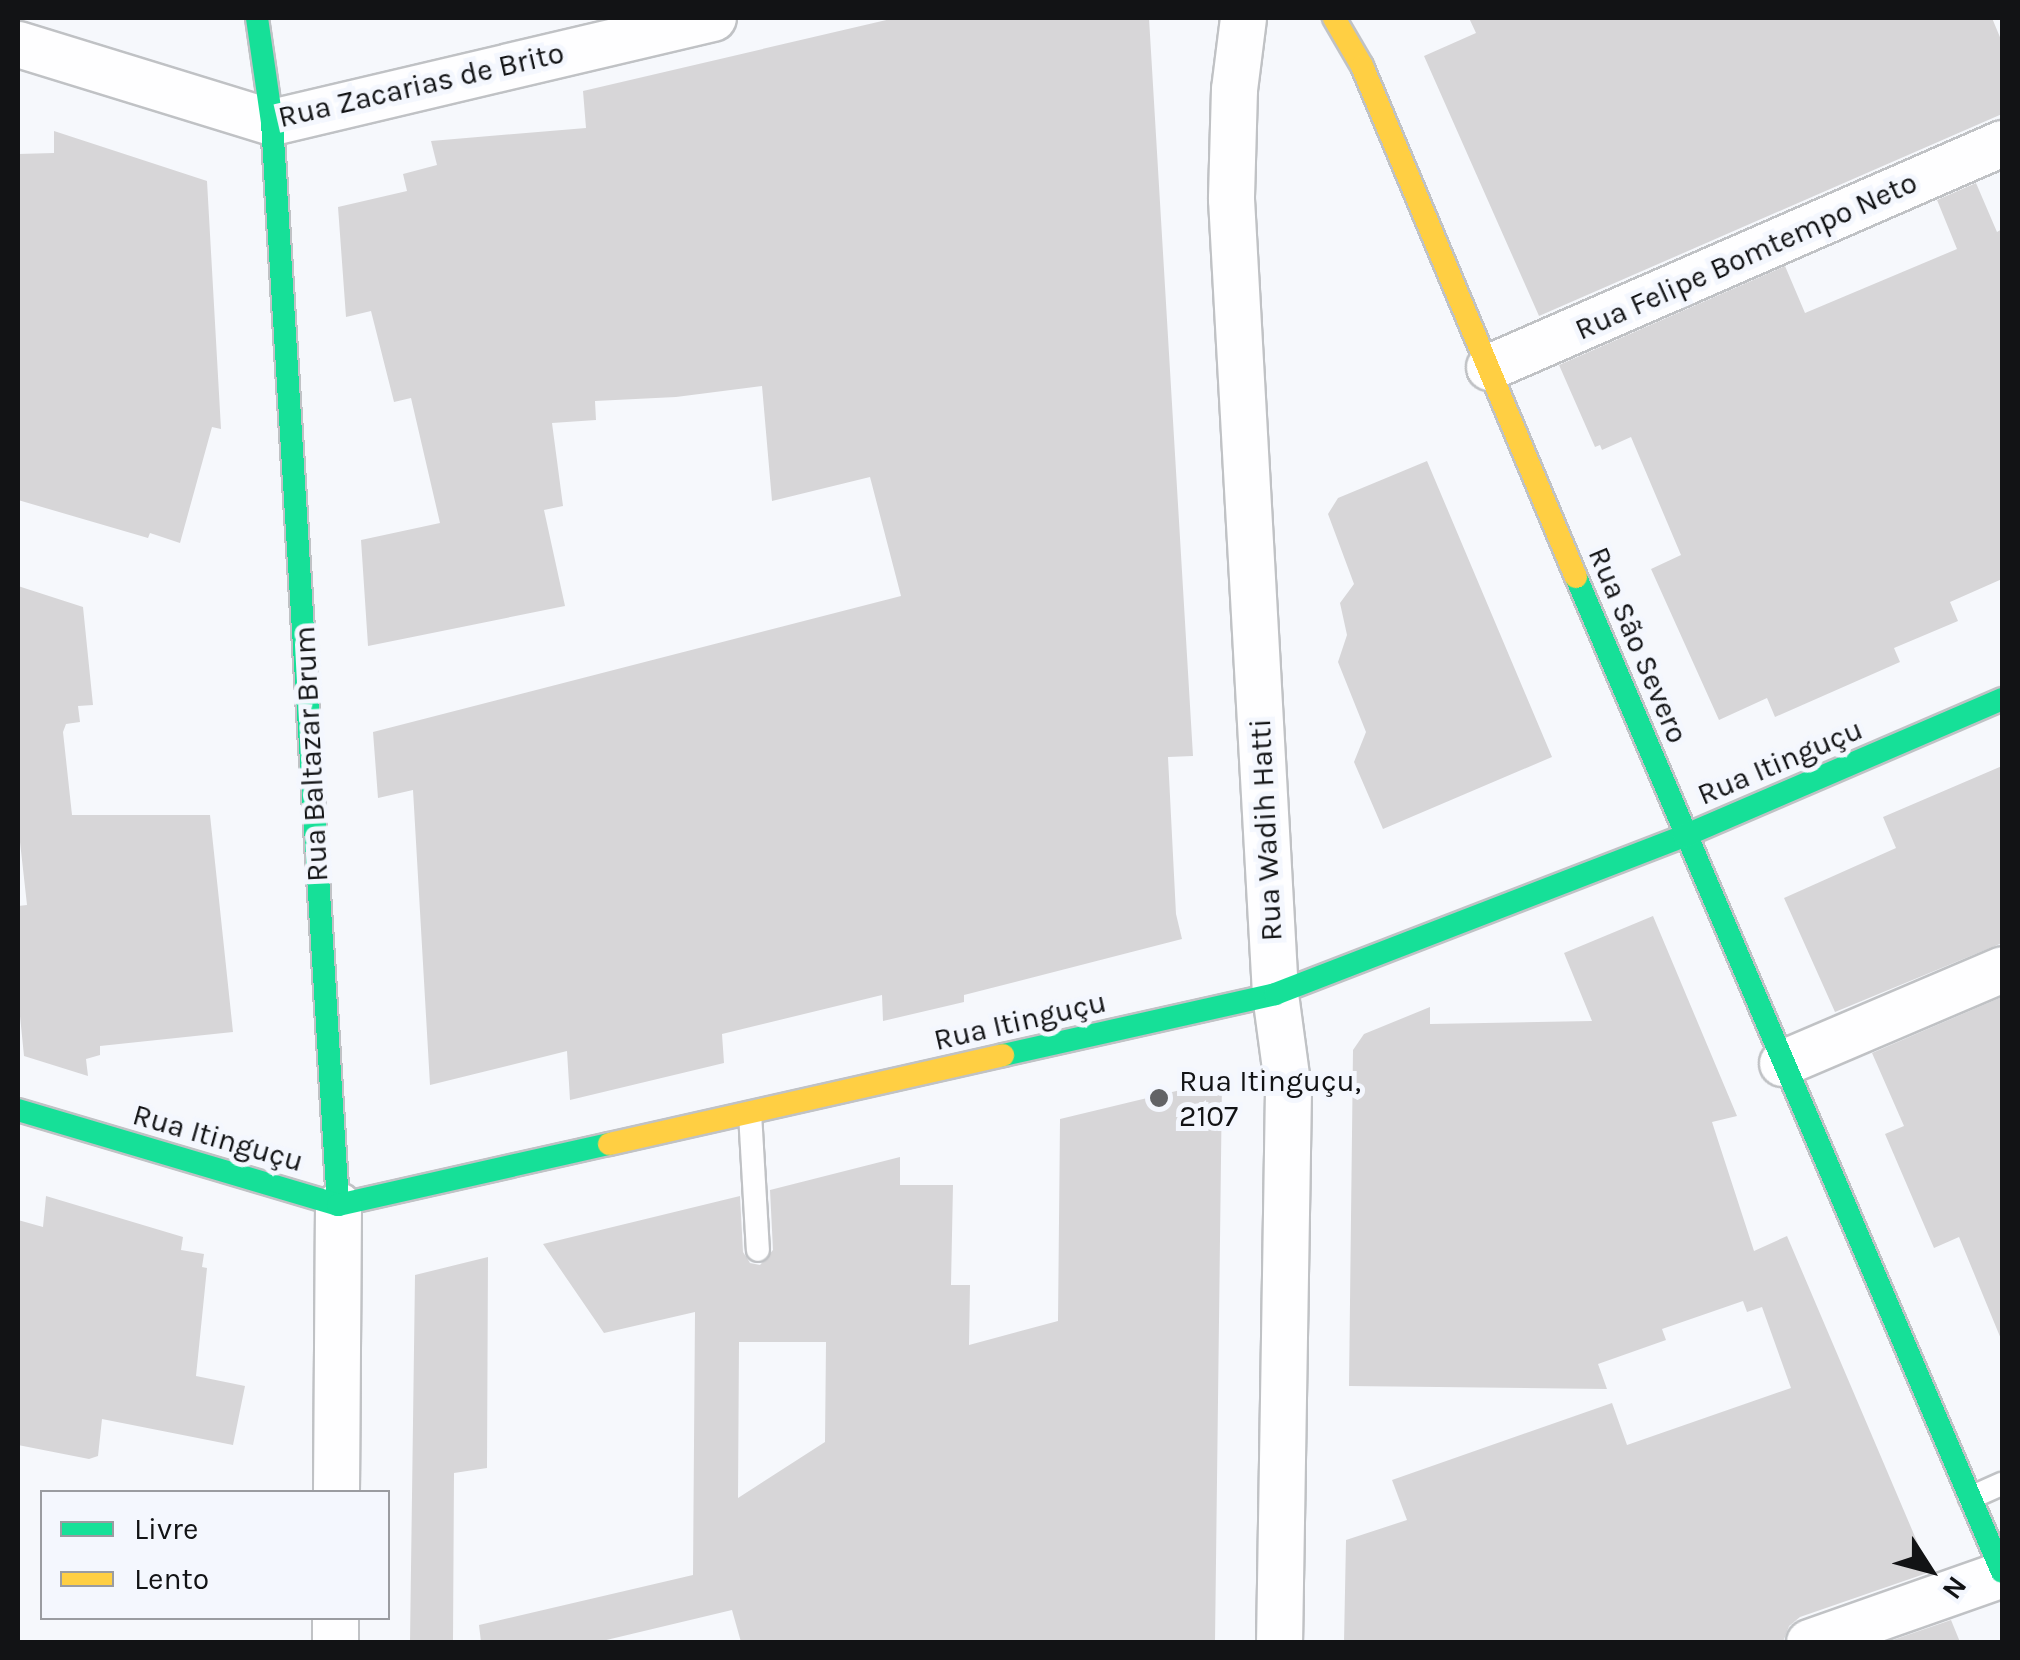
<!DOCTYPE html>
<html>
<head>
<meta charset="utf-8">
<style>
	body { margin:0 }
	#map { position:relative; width:2020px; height:1660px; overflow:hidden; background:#f6f8fc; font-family:Karla,sans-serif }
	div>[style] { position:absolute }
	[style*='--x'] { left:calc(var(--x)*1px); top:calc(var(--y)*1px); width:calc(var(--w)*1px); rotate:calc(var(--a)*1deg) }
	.building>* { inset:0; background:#d7d6d8 }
	.roads { filter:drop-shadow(2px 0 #c0c2c5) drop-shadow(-2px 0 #c0c2c5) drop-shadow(0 2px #c0c2c5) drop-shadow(0 -2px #c0c2c5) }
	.lane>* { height:22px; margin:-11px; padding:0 11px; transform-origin:11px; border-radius:11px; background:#fefeff }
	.street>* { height:45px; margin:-22.5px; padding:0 22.5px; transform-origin:22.5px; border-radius:22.5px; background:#fefeff }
	.fast>* { height:22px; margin:-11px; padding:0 11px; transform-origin:11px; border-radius:11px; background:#16e098 }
	.slow>* { height:22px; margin:-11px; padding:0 11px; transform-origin:11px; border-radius:11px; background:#ffcf43 }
	.dots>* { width:28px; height:28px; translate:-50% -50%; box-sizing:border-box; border:5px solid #f4f7fe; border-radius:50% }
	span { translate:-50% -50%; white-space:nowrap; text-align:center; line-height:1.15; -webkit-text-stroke:10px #f4f7fe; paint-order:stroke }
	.street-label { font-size:30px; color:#121315 }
	.poi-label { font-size:30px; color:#121315 }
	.left { translate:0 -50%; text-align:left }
	.frame { position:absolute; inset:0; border:20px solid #121315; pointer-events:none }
	.legend { position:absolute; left:40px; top:1490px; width:350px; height:130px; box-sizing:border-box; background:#f4f7fe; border:2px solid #9a9ca1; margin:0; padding:12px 18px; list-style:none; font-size:30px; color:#121315 }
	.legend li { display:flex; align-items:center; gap:20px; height:50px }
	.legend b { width:50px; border:2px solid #9a9ca1 }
	.north { position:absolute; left:1880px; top:1520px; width:100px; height:100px; -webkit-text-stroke:8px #f4f7fe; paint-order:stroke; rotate:126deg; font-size:28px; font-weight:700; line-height:40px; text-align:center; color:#121315 }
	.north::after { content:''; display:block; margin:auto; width:35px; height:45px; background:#121315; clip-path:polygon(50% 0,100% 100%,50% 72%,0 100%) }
</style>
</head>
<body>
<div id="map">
	<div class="building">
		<i style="clip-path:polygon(895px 18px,1149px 18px,1193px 756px,1168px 757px,1176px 914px,1182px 939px,964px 995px,964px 1002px,883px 1021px,882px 995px,722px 1034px,724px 1063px,570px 1100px,567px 1051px,430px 1085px,413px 790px,378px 798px,373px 732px,901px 596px,870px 477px,772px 501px,762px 386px,676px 397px,595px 401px,596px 420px,552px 423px,563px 506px,544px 510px,565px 606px,368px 646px,361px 540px,440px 523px,411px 398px,394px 402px,371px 311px,346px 317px,338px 207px,407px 191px,403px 174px,437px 165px,431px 141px,586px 128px,583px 91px)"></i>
		<i style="clip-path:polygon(1469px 18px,1992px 18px,2002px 42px,2002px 114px,1539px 316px,1424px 56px,1476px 33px)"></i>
		<i style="clip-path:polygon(54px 131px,207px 181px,221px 429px,212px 427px,180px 543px,150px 533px,148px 538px,18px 500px,18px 154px,54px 153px)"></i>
		<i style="clip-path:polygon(1976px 183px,1997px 232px,2002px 229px,2002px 579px,1950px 602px,1958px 621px,1894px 648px,1900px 662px,1775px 717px,1767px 698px,1719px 720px,1651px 569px,1681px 555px,1631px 437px,1602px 450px,1600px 445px,1595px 447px,1559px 365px,1785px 266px,1805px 313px,1957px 249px,1937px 200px)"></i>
		<i style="clip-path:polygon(1427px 461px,1552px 757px,1383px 829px,1354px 762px,1366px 732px,1338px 662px,1347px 635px,1340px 603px,1354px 584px,1328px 514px,1338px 498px)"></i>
		<i style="clip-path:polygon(18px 586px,83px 607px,93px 705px,78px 706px,80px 722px,66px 724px,63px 732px,72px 815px,210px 815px,233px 1032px,100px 1046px,100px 1055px,86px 1059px,88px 1076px,24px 1056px,18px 996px,18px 906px,27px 905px,18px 824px)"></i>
		<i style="clip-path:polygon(2002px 766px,2002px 943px,1835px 1012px,1784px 898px,1896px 848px,1883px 817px)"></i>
		<i style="clip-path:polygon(1653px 916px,1737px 1116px,1712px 1122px,1754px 1251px,1787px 1236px,1930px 1572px,1800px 1617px,1789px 1626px,1783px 1642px,1344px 1642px,1346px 1540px,1407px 1520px,1392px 1480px,1612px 1403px,1627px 1445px,1791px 1388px,1762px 1307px,1747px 1312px,1743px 1301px,1662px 1329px,1666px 1340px,1598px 1364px,1607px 1389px,1349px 1386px,1353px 1050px,1364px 1034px,1430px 1007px,1430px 1024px,1592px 1021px,1564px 953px)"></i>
		<i style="clip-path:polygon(2002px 997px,2002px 1339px,2001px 1339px,1959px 1237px,1934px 1248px,1885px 1134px,1904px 1126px,1872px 1053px)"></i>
		<i style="clip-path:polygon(evenodd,1222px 1080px,1215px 1642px,741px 1642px,732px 1610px,598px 1642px,481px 1642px,479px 1625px,693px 1575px,695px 1312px,604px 1333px,543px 1244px,740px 1196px,743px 1252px,750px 1263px,760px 1265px,773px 1250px,770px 1190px,900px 1157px,900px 1185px,953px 1185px,951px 1285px,970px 1285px,969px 1345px,1058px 1321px,1060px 1119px,1222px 1080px,739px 1342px,826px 1342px,825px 1442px,738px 1498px,739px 1342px)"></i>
		<i style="clip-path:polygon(46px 1196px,183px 1237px,181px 1250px,204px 1254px,202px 1267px,207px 1268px,196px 1376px,245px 1386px,233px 1445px,102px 1419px,98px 1456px,89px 1459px,18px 1445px,18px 1220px,43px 1227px)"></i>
		<i style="clip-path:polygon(488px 1257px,487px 1468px,454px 1473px,453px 1642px,410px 1642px,415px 1275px)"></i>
		<i style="clip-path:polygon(1951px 1620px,1960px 1642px,1887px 1642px)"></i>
	</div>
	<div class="roads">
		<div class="lane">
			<i style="--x:750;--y:1113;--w:137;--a:86.7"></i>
			<i style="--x:1970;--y:1498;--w:35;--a:-24"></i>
		</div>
		<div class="street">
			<i style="--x:1243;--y:18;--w:72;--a:97.2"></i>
			<i style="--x:1234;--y:89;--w:110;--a:91.6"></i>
			<i style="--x:1231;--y:199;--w:796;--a:86.83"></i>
			<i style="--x:1275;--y:994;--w:97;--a:82.3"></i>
			<i style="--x:1288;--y:1090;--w:552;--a:90.93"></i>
			<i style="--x:18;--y:44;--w:266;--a:17.1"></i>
			<i style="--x:272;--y:122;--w:453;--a:-13.3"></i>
			<i style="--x:1489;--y:367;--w:560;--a:-23.59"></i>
			<i style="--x:1782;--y:1063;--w:239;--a:-23.1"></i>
			<i style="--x:336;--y:1492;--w:287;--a:-89.6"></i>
			<i style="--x:335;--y:1642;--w:24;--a:-90"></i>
			<i style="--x:1809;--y:1642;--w:205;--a:-19.4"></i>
		</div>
		<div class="fast">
			<i style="--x:257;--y:18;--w:105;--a:81.8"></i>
			<i style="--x:272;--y:122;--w:1085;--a:86.51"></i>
			<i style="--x:1576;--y:577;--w:1082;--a:66.82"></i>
			<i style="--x:1003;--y:1055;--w:279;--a:-12.6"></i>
			<i style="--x:1275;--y:994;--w:438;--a:-21.1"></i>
			<i style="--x:1684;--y:836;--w:346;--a:-23.3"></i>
			<i style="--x:18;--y:1110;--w:334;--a:16.5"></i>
			<i style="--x:338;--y:1205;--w:278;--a:-12.7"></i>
		</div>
		<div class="slow">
			<i style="--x:1334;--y:18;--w:56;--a:59.7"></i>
			<i style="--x:1362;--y:66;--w:554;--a:67.28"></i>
			<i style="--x:609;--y:1144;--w:404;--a:-12.7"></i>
		</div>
	</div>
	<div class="dots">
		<i style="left:1159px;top:1098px;background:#626366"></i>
	</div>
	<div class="street-label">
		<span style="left:421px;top:85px;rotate:-13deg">Rua Zacarias de Brito</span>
		<span style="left:1746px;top:256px;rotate:-24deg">Rua Felipe Bomtempo Neto</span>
		<span style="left:1638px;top:645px;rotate:67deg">Rua São Severo</span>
		<span style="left:311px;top:754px;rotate:-93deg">Rua Baltazar Brum</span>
		<span style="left:1780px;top:762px;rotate:-23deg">Rua Itinguçu</span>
		<span style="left:1266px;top:830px;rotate:-93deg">Rua Wadih Hatti</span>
		<span style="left:1020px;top:1021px;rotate:-13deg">Rua Itinguçu</span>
		<span style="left:218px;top:1138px;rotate:16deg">Rua Itinguçu</span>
	</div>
	<div class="poi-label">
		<span class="left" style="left:1179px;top:1098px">Rua Itinguçu,<br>2107</span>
	</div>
	<div class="frame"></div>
	<ul class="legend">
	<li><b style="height:12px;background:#16e098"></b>Livre</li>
	<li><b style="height:12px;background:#ffcf43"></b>Lento</li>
	</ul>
	<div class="north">N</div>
</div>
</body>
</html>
